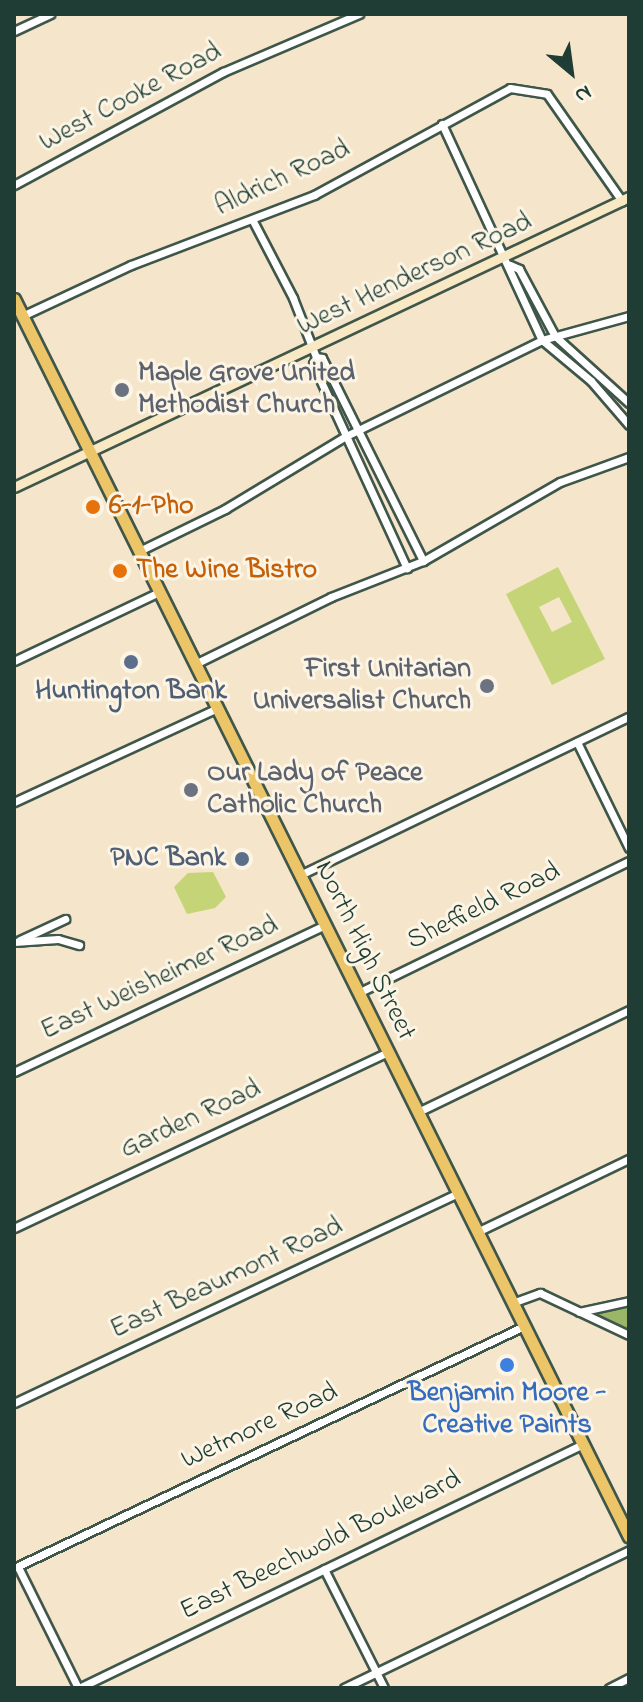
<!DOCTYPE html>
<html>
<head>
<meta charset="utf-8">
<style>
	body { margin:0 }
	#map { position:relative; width:643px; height:1702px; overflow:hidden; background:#f5e5ca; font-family:"Indie Flower",sans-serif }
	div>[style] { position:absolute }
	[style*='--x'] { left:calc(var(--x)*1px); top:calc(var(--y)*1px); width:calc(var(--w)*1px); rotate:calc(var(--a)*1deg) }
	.green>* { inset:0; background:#c5d476 }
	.forest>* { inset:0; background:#9cb667 }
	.roads { filter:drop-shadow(2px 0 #3f564a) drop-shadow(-2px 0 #3f564a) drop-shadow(0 2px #3f564a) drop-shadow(0 -2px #3f564a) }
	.street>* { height:7px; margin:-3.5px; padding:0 3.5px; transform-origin:3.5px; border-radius:3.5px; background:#fff }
	.secondary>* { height:9px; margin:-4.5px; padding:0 4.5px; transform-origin:4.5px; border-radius:4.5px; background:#f8e8c3 }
	.primary>* { height:11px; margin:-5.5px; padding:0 5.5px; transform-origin:5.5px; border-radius:5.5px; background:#edc569 }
	.dots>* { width:22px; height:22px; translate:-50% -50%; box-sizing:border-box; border:4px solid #fcf5e5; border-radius:50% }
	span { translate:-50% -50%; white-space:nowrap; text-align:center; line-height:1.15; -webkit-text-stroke:6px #fcf5e5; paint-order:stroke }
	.street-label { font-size:28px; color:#1f3d34 }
	.worship-label { font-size:28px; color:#5b616d; font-weight:700 }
	.left { translate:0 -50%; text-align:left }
	.right { translate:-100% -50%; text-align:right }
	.food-label { font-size:28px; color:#c56008; font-weight:700 }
	.service-label { font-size:28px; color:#4e5e75; font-weight:700 }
	.shop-label { font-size:28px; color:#366cbe; font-weight:700 }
	.frame { position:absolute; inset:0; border:16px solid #1f3d34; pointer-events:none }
	.north { position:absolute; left:531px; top:32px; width:80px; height:80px; -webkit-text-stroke:6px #fcf5e5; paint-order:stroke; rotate:151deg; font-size:22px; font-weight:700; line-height:32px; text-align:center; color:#1f3d34 }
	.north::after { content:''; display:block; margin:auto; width:28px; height:36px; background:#1f3d34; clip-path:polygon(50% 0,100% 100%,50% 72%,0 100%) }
</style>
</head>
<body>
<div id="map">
	<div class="green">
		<i style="clip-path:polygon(evenodd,558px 567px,605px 659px,552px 685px,506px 594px,558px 567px,559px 597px,572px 622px,552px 632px,539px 607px,559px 597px)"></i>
		<i style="clip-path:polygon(213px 872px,226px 897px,215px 908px,187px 914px,174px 887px,188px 873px)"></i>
	</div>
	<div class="forest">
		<i style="clip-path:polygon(629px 1301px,629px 1335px,579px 1312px)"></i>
	</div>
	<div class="roads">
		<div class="street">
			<i style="--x:14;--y:31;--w:40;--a:-25"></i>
			<i style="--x:442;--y:124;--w:238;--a:65.2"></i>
			<i style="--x:542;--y:340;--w:64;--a:39.9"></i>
			<i style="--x:591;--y:381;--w:58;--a:49.2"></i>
			<i style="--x:14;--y:185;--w:238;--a:-28.4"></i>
			<i style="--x:223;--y:72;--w:148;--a:-23.1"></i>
			<i style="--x:253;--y:221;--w:87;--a:62.5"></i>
			<i style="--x:293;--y:298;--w:63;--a:68.7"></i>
			<i style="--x:316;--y:357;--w:8;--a:113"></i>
			<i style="--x:313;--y:364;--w:225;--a:65.3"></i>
			<i style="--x:510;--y:265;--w:10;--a:24"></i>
			<i style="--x:519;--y:269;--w:76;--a:61.8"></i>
			<i style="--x:555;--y:336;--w:100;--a:42.2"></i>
			<i style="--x:22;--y:316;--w:120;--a:-25.1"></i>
			<i style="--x:131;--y:265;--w:196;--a:-20.9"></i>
			<i style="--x:314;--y:195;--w:223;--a:-28.6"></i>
			<i style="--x:510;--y:88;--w:37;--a:9"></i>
			<i style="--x:547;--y:94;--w:131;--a:55"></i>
			<i style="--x:316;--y:357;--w:6;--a:9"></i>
			<i style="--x:322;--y:358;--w:227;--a:63.5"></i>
			<i style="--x:139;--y:551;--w:96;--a:-26"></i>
			<i style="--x:225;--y:509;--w:141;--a:-31.1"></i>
			<i style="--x:346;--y:436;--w:218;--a:-26.1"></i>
			<i style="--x:542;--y:340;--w:90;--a:-15.4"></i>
			<i style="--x:14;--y:661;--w:161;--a:-25.4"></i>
			<i style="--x:195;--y:664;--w:152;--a:-26.2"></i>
			<i style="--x:331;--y:597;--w:99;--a:-21.4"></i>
			<i style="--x:423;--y:561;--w:158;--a:-30"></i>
			<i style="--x:560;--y:482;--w:73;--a:-19.9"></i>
			<i style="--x:577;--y:742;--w:118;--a:63.9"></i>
			<i style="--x:14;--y:802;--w:224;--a:-24.8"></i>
			<i style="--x:300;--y:875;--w:365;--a:-25.7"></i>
			<i style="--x:20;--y:940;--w:50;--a:-25"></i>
			<i style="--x:14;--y:942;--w:44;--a:-3.9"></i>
			<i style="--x:58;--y:939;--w:22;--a:16"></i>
			<i style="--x:358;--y:993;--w:301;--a:-26"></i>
			<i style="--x:14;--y:1072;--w:344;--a:-25.3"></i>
			<i style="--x:418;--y:1112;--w:234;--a:-25.8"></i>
			<i style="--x:14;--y:1228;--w:413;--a:-25.2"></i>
			<i style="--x:477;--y:1232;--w:169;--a:-25.7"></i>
			<i style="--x:512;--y:1303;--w:30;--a:-20"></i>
			<i style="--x:540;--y:1293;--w:98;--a:25.3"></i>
			<i style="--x:579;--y:1312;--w:51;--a:-12.4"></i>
			<i style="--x:14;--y:1403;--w:491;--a:-25.3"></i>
			<i style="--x:18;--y:1567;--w:135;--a:63.6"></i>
			<i style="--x:14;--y:1568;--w:565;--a:-25.38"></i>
			<i style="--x:324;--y:1569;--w:133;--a:63.2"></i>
			<i style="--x:79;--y:1688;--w:560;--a:-25.83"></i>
			<i style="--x:344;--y:1688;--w:317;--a:-25.8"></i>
			<i style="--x:609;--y:1688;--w:22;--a:-27"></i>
		</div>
		<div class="secondary">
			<i style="--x:14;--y:487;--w:680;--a:-25.25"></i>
		</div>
		<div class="primary">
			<i style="--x:14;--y:299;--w:1382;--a:63.58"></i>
		</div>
	</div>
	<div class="dots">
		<i style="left:122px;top:390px;background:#6b7280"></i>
		<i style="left:93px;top:507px;background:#e8710a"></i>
		<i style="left:120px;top:571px;background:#e8710a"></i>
		<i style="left:131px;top:662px;background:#5c6f8a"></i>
		<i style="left:487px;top:686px;background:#6b7280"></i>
		<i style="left:191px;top:790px;background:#6b7280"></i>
		<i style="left:242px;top:859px;background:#5c6f8a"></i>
		<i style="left:507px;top:1365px;background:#3f7fe0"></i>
	</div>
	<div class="street-label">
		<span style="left:131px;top:98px;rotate:-28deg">West Cooke Road</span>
		<span style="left:283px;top:179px;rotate:-25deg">Aldrich Road</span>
		<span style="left:415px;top:275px;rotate:-25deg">West Henderson Road</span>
		<span style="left:484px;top:907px;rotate:-26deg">Sheffield Road</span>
		<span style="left:364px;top:951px;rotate:64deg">North High Street</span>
		<span style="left:160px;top:979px;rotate:-25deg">East Weisheimer Road</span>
		<span style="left:191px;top:1120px;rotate:-25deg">Garden Road</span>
		<span style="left:227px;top:1279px;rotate:-25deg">East Beaumont Road</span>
		<span style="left:260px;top:1427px;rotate:-25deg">Wetmore Road</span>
		<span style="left:321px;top:1546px;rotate:-26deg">East Beechwold Boulevard</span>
	</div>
	<div class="worship-label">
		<span class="left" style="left:138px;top:390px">Maple Grove United<br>Methodist Church</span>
		<span class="right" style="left:471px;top:686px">First Unitarian<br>Universalist Church</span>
		<span class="left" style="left:207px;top:790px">Our Lady of Peace<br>Catholic Church</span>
	</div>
	<div class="food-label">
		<span class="left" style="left:109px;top:507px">6-1-Pho</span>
		<span class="left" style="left:136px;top:571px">The Wine Bistro</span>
	</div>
	<div class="service-label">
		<span style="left:131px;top:692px">Huntington Bank</span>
		<span class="right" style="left:226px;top:859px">PNC Bank</span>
	</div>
	<div class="shop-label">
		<span style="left:507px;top:1410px">Benjamin Moore -<br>Creative Paints</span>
	</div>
	<div class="frame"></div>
	<div class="north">N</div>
</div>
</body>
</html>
